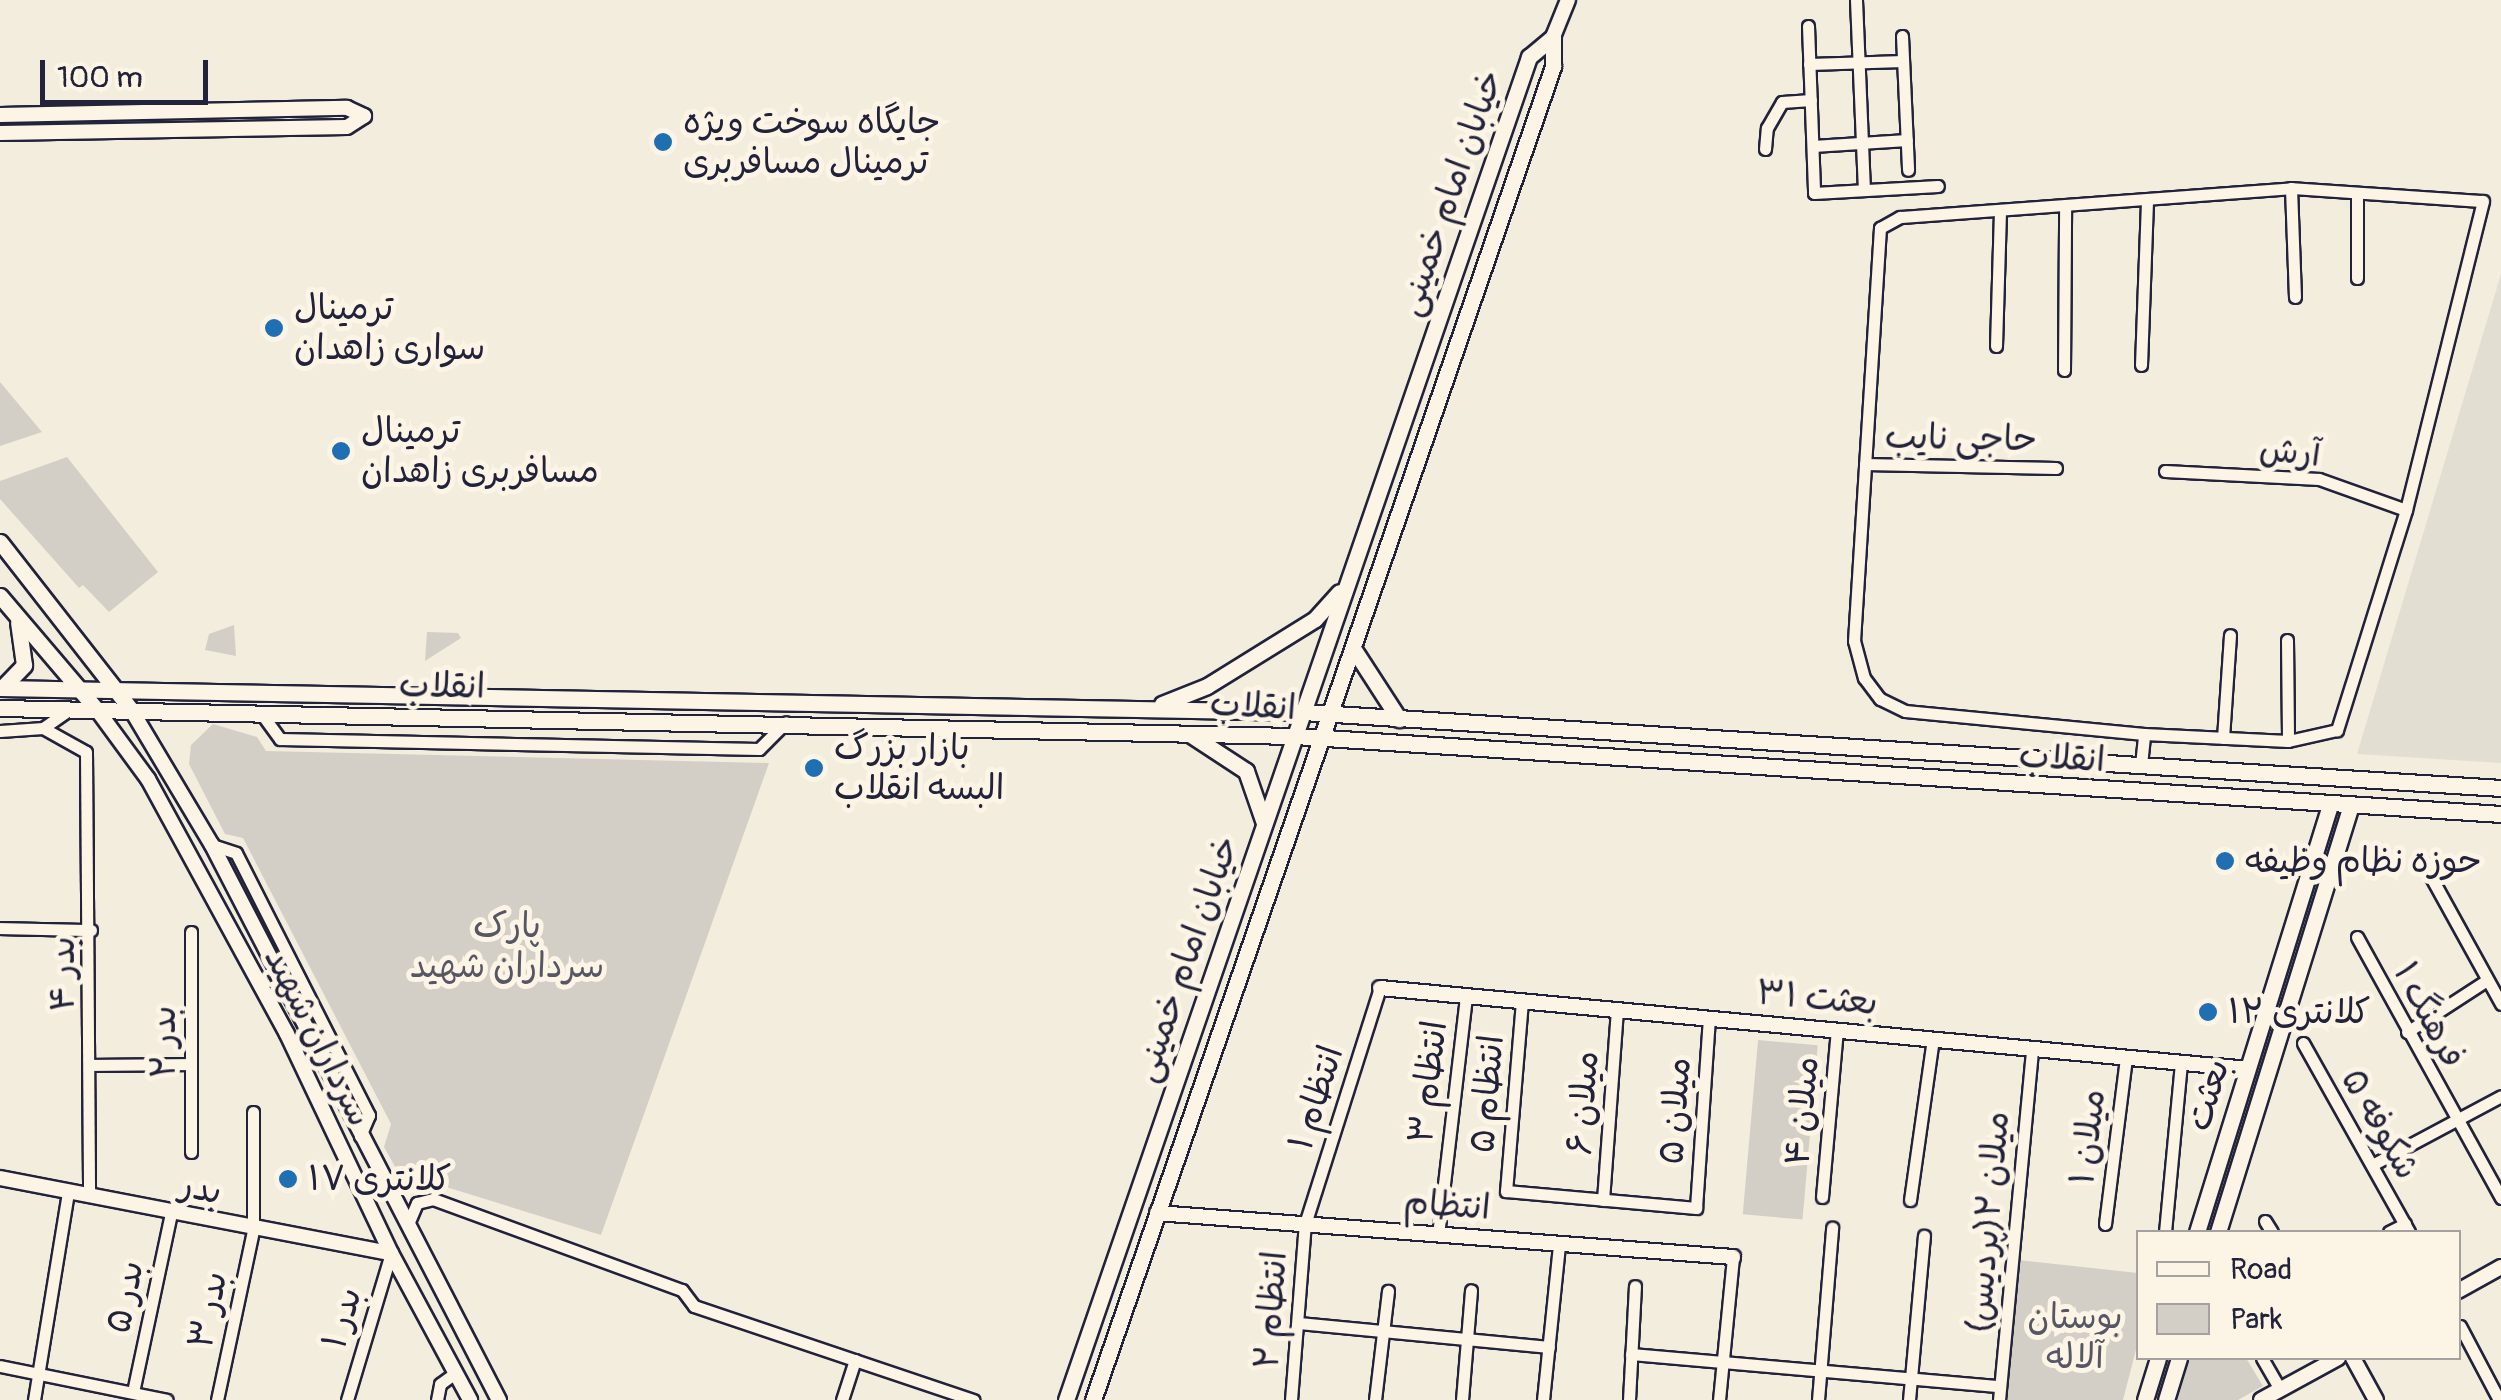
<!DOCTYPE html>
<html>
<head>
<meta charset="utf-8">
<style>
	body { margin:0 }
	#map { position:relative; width:2501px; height:1400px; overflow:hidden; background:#f3edde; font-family:Pangolin,"Playpen Sans Arabic",sans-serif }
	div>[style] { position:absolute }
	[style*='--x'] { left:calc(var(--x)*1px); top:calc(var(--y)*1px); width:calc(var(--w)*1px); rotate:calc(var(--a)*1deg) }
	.built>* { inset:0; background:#e3ded2 }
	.green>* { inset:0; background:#d4cfc6; transform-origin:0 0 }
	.roads { filter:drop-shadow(2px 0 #22223b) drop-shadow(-2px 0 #22223b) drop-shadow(0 2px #22223b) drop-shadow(0 -2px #22223b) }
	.minor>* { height:11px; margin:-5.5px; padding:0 5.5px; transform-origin:5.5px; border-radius:5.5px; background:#fcf5e5 }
	.tertiary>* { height:14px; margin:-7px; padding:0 7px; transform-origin:7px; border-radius:7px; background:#fcf5e5 }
	.secondary>* { height:15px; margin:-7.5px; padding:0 7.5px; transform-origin:7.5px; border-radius:7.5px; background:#fcf5e5 }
	.dots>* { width:28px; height:28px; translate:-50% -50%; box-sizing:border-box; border:5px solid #fcf5e5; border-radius:50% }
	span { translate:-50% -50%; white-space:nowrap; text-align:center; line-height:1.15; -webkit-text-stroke:10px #fcf5e5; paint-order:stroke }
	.poi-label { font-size:35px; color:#22223b }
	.left { translate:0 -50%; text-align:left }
	.street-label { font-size:35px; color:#22223b }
	.park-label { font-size:35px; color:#575665 }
	.legend { position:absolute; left:2136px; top:1230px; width:325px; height:130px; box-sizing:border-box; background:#fcf5e5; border:2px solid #a5a1a1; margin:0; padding:12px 18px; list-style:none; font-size:30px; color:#22223b }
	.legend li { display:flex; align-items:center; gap:20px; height:50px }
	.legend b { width:50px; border:2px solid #a5a1a1 }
	.scale { position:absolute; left:40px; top:60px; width:168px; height:45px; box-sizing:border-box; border:5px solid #22223b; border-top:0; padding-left:12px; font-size:30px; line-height:35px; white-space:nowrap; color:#22223b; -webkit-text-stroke:8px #fcf5e5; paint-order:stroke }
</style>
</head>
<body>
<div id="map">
	<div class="built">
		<i style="clip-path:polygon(2501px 274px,2501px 763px,2357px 754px)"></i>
	</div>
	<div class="green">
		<i style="clip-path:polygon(0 382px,42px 432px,0 446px)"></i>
		<i style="clip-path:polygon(67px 457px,158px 572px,109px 612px,83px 585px,79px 588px,0 499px,0 481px)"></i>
		<i style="clip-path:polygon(234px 625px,236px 656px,205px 650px,209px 634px)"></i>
		<i style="clip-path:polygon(427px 632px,458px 633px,461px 638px,425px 661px)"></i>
		<i style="clip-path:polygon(213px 724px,257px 737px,266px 751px,769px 763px,601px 1235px,398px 1172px,384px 1147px,391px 1124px,243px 838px,225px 834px,189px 764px,191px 745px)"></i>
		<i style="left:1758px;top:1040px;width:60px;height:175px;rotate:5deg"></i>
		<i style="clip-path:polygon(2018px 1260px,2138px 1273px,2138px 1342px,2123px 1400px,2007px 1400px)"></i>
		<i style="clip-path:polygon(2187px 1358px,2246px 1358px,2263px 1386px,2238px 1400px,2174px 1400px)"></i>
	</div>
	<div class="roads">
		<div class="minor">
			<i style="--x:1856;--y:0;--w:190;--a:87.6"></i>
			<i style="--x:1808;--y:26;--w:167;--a:87.9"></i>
			<i style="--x:1814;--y:193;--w:124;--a:-3.2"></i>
			<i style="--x:1902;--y:36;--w:134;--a:87.4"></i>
			<i style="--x:1809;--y:64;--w:94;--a:-1.8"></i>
			<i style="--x:1813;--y:146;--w:94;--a:-3.7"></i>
			<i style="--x:1765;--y:149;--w:21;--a:-85"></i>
			<i style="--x:1767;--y:128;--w:30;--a:-60"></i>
			<i style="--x:1782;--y:102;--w:29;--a:-4"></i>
			<i style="--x:2291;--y:188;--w:192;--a:3.9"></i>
			<i style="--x:2483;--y:201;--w:318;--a:104"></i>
			<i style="--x:2406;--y:510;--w:231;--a:107.4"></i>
			<i style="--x:2337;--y:730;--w:50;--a:167.3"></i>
			<i style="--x:2288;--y:741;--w:144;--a:-177.2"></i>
			<i style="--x:2144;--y:734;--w:240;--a:-174.5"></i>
			<i style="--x:1905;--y:711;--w:28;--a:-154"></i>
			<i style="--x:1880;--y:699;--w:26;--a:-127"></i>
			<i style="--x:1864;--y:678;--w:38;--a:-105"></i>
			<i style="--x:1854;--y:641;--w:414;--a:-86.4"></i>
			<i style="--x:1880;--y:228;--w:23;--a:-29"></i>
			<i style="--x:1900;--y:217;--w:392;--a:-4.2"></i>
			<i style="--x:2291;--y:188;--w:109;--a:87.9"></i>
			<i style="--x:2357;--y:278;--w:85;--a:-90"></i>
			<i style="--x:1996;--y:346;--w:135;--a:-88.3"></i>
			<i style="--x:2141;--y:365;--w:163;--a:-87.9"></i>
			<i style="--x:2064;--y:370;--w:163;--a:-89.6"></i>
			<i style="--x:1865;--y:464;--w:191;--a:1.2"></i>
			<i style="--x:2165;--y:471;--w:154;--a:3"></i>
			<i style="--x:2319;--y:479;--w:92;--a:19.6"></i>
			<i style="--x:2287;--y:640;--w:101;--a:89.4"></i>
			<i style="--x:261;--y:713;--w:32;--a:54"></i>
			<i style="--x:280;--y:739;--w:479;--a:1.2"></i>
			<i style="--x:759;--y:749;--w:38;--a:-45"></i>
			<i style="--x:43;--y:728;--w:49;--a:29.2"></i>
			<i style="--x:86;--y:752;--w:444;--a:89.6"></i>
			<i style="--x:0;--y:731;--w:43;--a:-4"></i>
			<i style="--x:43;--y:728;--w:32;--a:-35"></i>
			<i style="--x:2223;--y:738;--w:103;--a:-86.1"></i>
			<i style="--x:2141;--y:765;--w:31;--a:-84"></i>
			<i style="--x:212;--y:845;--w:25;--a:18"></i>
			<i style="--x:236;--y:853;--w:294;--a:63.1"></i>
			<i style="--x:369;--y:1115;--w:23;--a:113"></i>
			<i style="--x:2431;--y:877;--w:145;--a:61.1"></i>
			<i style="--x:0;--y:928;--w:91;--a:1.3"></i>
			<i style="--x:2357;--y:937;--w:298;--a:61.1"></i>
			<i style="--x:1522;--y:1001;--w:191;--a:94.8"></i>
			<i style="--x:1506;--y:1191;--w:191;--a:5.1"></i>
			<i style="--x:1696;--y:1208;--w:190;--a:-86.1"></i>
			<i style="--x:2407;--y:1032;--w:95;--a:-33"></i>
			<i style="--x:2303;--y:1043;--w:217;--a:60.7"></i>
			<i style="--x:90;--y:1065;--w:101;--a:-0.6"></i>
			<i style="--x:191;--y:1152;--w:220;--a:-90"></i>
			<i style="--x:2372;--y:1165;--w:146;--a:-28.1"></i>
			<i style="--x:1822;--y:1197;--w:168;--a:-84.9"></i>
			<i style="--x:1603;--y:1200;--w:191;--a:-85.8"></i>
			<i style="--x:1910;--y:1200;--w:163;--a:-81.9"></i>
			<i style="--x:2265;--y:1221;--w:13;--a:58"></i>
			<i style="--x:408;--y:1224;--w:23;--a:-67"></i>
			<i style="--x:417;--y:1203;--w:16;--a:-14"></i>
			<i style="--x:433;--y:1199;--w:265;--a:20.1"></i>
			<i style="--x:682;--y:1290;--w:20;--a:53"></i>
			<i style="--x:694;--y:1306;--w:295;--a:18.6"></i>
			<i style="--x:2105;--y:1224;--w:168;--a:-82.8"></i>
			<i style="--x:2165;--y:1232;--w:171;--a:-84.6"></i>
			<i style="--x:2389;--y:1232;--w:18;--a:-27"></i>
			<i style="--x:1438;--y:1235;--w:241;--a:-83.3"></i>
			<i style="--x:1299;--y:1323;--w:251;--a:5.5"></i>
			<i style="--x:2460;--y:1326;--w:84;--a:62.2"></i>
			<i style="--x:1631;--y:1354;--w:370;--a:5"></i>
			<i style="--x:2262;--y:1358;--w:36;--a:60"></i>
			<i style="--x:0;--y:1366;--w:170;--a:11.5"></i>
			<i style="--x:133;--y:1392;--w:183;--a:-78"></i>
			<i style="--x:34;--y:1400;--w:211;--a:-80.7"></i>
			<i style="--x:217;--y:1400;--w:173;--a:-78"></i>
			<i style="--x:253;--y:1231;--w:119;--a:-90"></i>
			<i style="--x:347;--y:1400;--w:153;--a:-73.3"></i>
			<i style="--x:437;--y:1400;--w:16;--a:-79"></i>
			<i style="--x:440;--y:1384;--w:19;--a:-36"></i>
			<i style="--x:842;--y:1400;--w:42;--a:-72"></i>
			<i style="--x:1291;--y:1400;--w:177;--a:-85.5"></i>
			<i style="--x:1305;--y:1224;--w:248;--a:-72.4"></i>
			<i style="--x:1375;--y:1400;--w:110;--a:-83.2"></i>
			<i style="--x:1462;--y:1400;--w:110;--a:-85.3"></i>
			<i style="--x:1543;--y:1400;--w:157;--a:-84.1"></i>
			<i style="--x:1629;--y:1400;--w:114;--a:-87"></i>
			<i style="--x:1719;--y:1400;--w:144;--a:-84.4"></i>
			<i style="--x:1818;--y:1400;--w:173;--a:-85.3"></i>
			<i style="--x:1909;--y:1400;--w:165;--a:-84.8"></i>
			<i style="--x:1999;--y:1400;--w:353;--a:-84.6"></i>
		</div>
		<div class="tertiary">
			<i style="--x:1553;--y:37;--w:40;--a:-68"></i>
			<i style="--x:0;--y:115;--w:347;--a:-1.2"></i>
			<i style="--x:347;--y:108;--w:19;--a:25"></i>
			<i style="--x:0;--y:133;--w:347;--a:-1"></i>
			<i style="--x:347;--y:127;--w:20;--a:-33"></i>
			<i style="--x:98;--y:711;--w:84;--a:53.7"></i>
			<i style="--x:148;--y:779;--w:290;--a:61.4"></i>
			<i style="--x:287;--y:1034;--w:242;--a:64.6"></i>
			<i style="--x:391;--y:1253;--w:167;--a:61.7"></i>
			<i style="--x:132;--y:711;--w:156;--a:59.2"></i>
			<i style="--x:212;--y:845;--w:625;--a:62.66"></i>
			<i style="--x:1380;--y:988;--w:872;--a:5.33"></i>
			<i style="--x:0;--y:1178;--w:398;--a:10.9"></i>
			<i style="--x:1157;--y:1213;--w:578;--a:4.37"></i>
			<i style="--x:2458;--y:1291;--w:49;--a:-29.2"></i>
			<i style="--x:2353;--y:1358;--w:48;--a:61.3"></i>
			<i style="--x:2261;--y:1400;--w:88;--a:-28.6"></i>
		</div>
		<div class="secondary">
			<i style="--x:0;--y:542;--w:214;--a:52"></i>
			<i style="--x:0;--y:596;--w:151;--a:49.6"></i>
			<i style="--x:1353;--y:648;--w:85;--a:57.1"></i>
			<i style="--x:0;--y:688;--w:1303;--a:1.06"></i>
			<i style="--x:1303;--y:712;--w:1200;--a:3.63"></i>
			<i style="--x:2;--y:688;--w:32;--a:-46"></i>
			<i style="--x:24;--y:665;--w:43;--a:-97.9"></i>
			<i style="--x:1162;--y:704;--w:48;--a:-21.8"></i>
			<i style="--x:1207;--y:686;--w:127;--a:-31.8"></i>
			<i style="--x:1315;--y:619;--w:36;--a:-48"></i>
			<i style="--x:0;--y:708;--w:1295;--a:1.24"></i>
			<i style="--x:1295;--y:736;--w:1209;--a:3.7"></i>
			<i style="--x:1191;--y:735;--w:66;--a:33.2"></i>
			<i style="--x:1246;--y:771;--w:55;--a:70.9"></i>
			<i style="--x:2197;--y:1232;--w:448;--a:-72.7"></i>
			<i style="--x:2218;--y:1232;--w:447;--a:-72.7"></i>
			<i style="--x:1066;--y:1400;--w:1421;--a:-70.98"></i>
			<i style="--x:1529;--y:57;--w:31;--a:-40"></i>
			<i style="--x:1093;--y:1400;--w:1411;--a:-70.97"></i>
			<i style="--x:1553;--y:66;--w:29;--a:-90"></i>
			<i style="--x:2145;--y:1400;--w:44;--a:-72.8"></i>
			<i style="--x:2166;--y:1400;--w:44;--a:-72.8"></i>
		</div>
	</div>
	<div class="dots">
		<i style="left:663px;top:142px;background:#1f6fb2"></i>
		<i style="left:274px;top:328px;background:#1f6fb2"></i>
		<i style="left:341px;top:451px;background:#1f6fb2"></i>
		<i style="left:814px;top:768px;background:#1f6fb2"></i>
		<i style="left:2225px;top:861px;background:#1f6fb2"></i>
		<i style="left:2208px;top:1012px;background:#1f6fb2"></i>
		<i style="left:288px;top:1179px;background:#1f6fb2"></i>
	</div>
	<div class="poi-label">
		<span class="left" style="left:683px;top:142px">جایگاه سوخت ویژه<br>ترمینال مسافربری</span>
		<span class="left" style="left:294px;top:328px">ترمینال<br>سواری زاهدان</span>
		<span class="left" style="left:361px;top:451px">ترمینال<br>مسافربری زاهدان</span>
		<span class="left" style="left:834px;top:768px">بازار بزرگ<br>البسه انقلاب</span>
		<span class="left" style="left:2245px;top:861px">حوزه نظام وظیفه</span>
		<span class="left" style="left:2228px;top:1012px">کلانتری ۱۲</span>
		<span class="left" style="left:308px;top:1179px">کلانتری ۱۷</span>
	</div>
	<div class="street-label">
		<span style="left:1450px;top:193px;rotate:-71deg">خیابان امام خمینی</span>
		<span style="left:1961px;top:438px;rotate:1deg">حاجی نایب</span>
		<span style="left:2290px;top:452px;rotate:6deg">آرش</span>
		<span style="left:442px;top:686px;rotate:1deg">انقلاب</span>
		<span style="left:1253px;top:706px;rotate:3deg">انقلاب</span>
		<span style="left:2062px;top:758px;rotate:3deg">انقلاب</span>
		<span style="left:1186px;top:959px;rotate:-71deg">خیابان امام خمینی</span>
		<span style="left:63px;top:974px;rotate:-90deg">بدر ۴</span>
		<span style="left:1817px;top:998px;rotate:5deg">بعثت ۳۱</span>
		<span style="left:2429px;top:1015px;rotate:62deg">فرهنگ ۱</span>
		<span style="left:318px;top:1037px;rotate:63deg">سرداران شهید</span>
		<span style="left:164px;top:1042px;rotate:-90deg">بدر ۲</span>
		<span style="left:1428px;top:1082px;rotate:-83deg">انتظام ۳</span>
		<span style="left:1487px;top:1094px;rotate:-85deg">انتظام ۵</span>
		<span style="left:2208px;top:1095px;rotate:-73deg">بعثت</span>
		<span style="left:1316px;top:1098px;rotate:-72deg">انتظام ۱</span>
		<span style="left:1583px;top:1103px;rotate:-86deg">میلان ۶</span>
		<span style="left:1675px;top:1111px;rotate:-86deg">میلان ۵</span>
		<span style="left:1802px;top:1111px;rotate:-85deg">میلان ۴</span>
		<span style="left:2380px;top:1124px;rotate:60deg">شکوفه ۵</span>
		<span style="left:2088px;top:1137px;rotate:-83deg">میلان ۱</span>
		<span style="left:201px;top:1189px;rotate:12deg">بدر</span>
		<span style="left:1447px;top:1205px;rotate:4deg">انتظام</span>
		<span style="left:1988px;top:1222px;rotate:-85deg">میلان ۲(پردیس)</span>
		<span style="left:125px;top:1297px;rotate:-78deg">بدر ۵</span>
		<span style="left:208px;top:1310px;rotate:-78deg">بدر ۳</span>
		<span style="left:1271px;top:1310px;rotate:-86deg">انتظام ۲</span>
		<span style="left:342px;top:1318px;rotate:-73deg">بدر ۱</span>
	</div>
	<div class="park-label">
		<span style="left:507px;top:946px">پارک<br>سرداران شهید</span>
		<span style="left:2075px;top:1337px">بوستان<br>آلاله</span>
	</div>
	<ul class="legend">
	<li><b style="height:12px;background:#fcf5e5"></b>Road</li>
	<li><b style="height:28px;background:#d4cfc6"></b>Park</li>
	</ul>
	<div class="scale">100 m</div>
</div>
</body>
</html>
